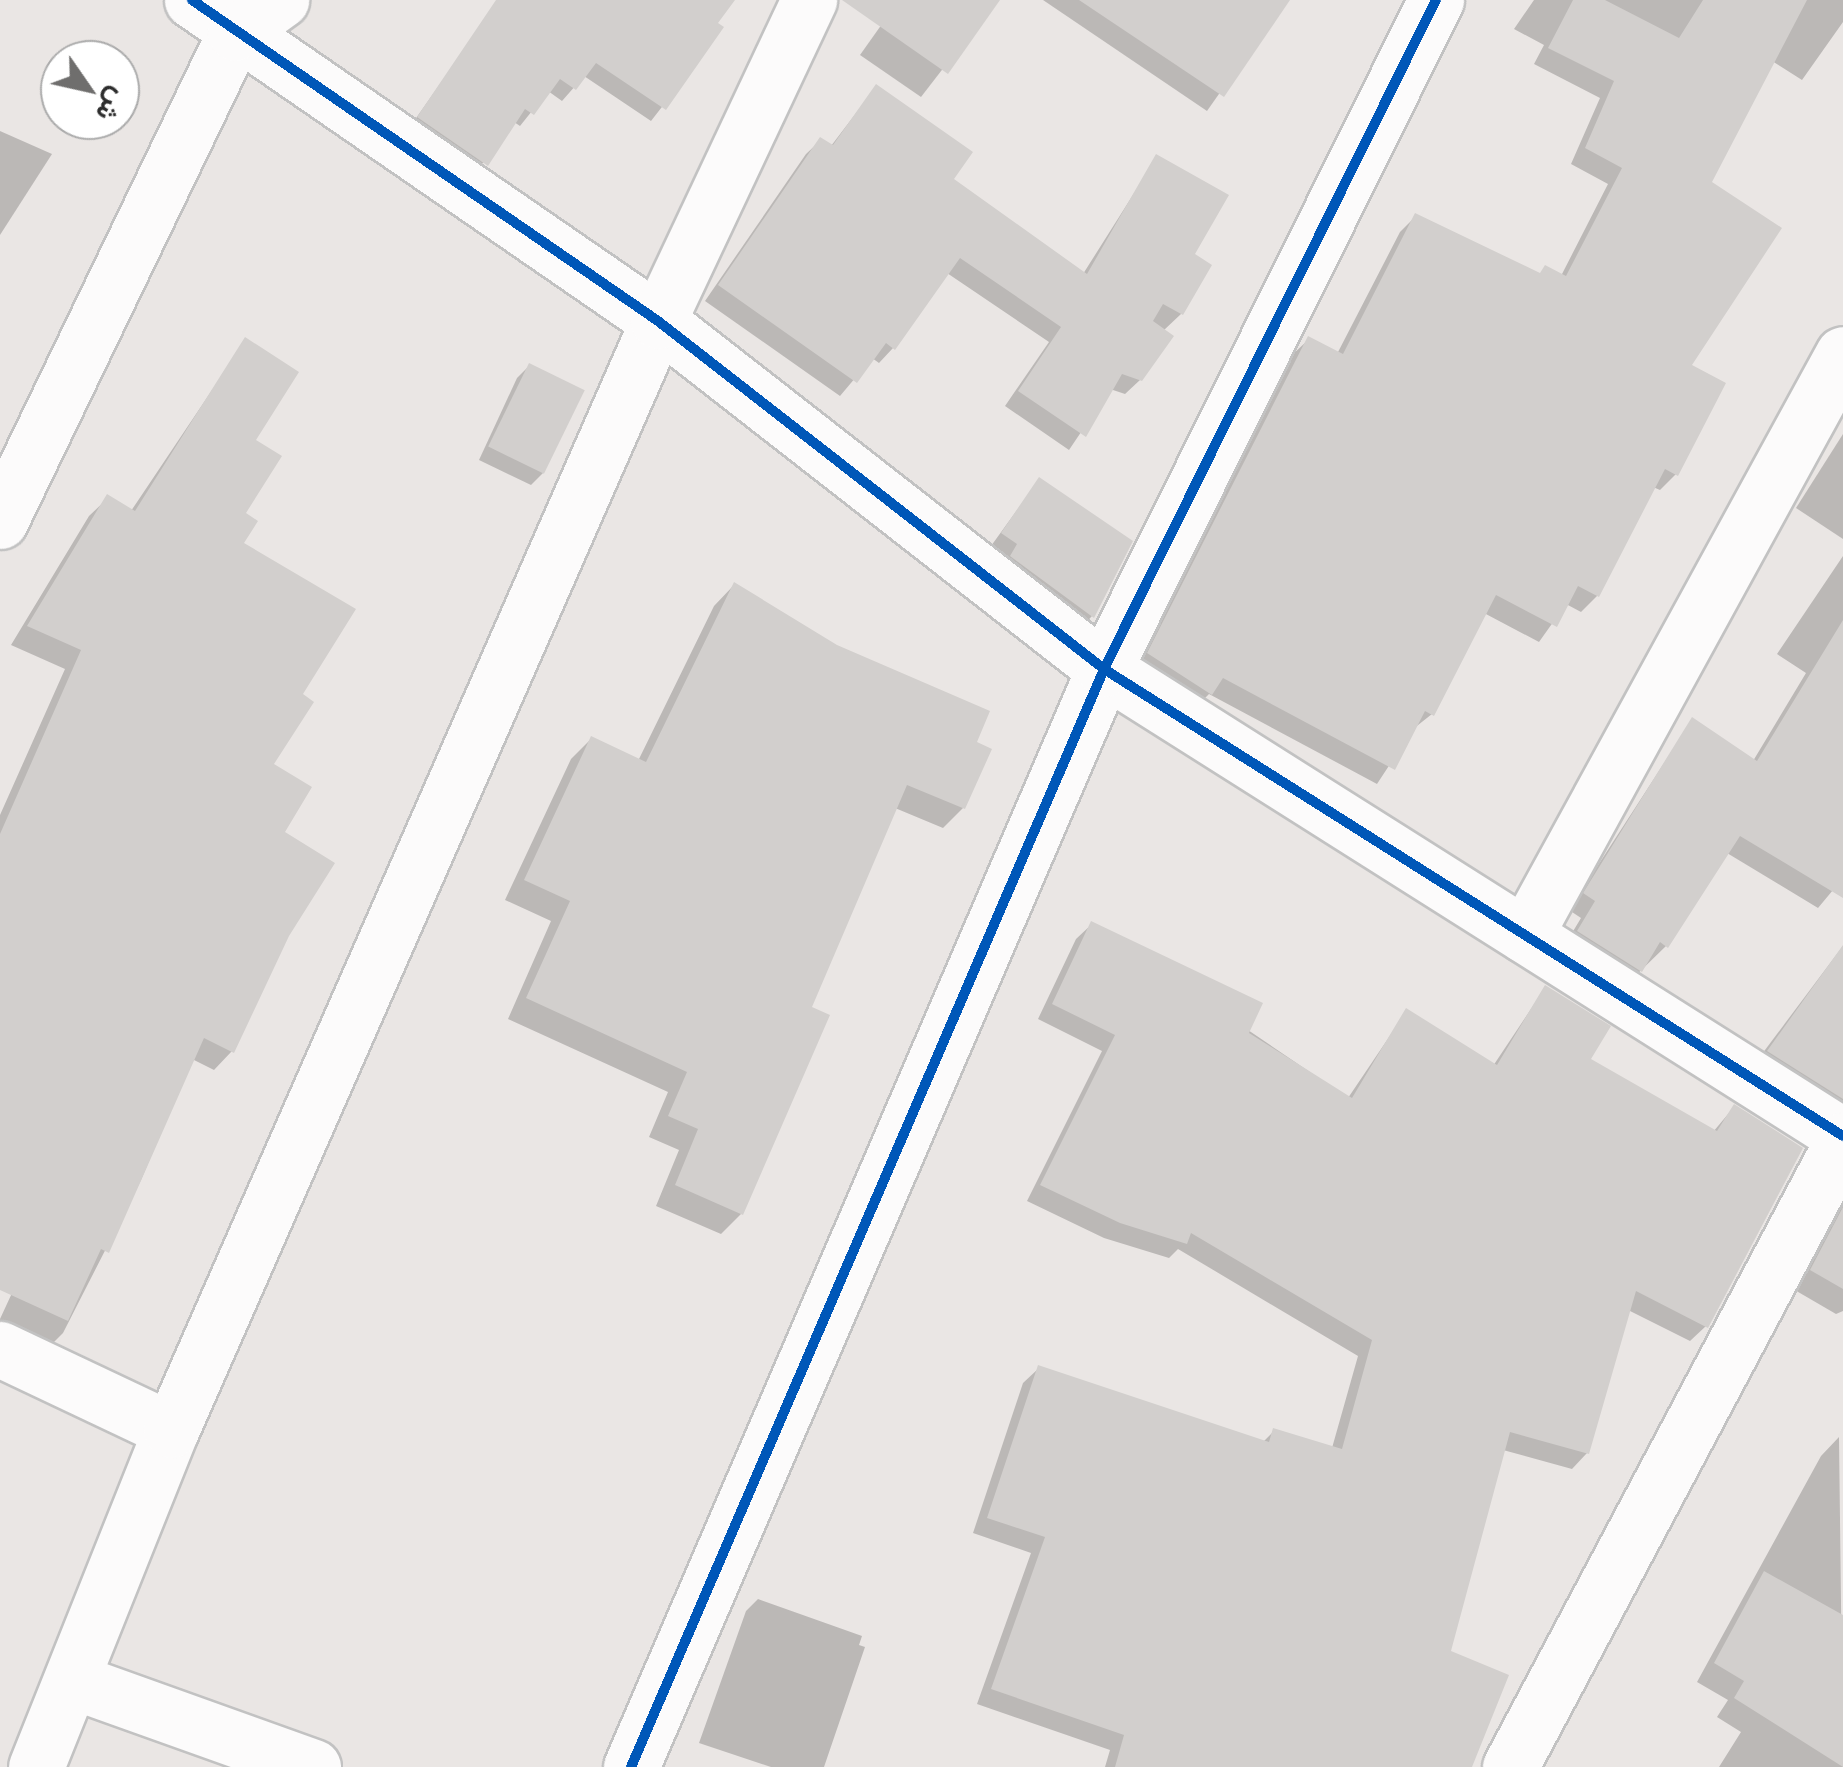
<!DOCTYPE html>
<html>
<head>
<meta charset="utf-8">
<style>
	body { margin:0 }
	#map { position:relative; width:1843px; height:1767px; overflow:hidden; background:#eae6e4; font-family:Manrope,Vazirmatn,sans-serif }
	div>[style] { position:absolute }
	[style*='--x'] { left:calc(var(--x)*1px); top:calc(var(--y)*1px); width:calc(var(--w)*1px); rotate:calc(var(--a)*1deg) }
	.shadow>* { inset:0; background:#0003 }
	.building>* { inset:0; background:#d2cfcd; transform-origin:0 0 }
	.roads { filter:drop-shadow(2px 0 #c2c2c2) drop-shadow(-2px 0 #c2c2c2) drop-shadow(0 2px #c2c2c2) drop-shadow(0 -2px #c2c2c2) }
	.minor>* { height:55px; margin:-27.5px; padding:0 27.5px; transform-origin:27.5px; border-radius:27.5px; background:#fcfbfb }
	.cycleway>* { height:10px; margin:-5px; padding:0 5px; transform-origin:5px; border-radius:5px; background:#0057b8 }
	span { translate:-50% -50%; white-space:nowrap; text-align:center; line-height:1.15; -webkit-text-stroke:8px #fff; paint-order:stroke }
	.north { position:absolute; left:40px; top:40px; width:100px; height:100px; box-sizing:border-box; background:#fff; border:2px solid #ababab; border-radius:50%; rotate:124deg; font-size:28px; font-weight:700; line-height:40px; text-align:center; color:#2d2d2d }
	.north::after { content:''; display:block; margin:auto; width:35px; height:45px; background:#6f6e6d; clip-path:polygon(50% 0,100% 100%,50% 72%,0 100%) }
</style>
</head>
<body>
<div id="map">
	<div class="shadow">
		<i style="clip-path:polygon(520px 0,614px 0,700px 58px,651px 121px,584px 76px,562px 101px,548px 91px,520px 126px,514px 122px,473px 176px,407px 131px,485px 20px)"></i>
		<i style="clip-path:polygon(899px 0,996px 0,921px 97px,860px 55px)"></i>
		<i style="clip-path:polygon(1043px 0,1285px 0,1207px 111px)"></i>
		<i style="clip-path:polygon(1534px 0,1843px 0,1843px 22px,1802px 80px,1772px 61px,1708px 183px,1676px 474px,1660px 490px,1653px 487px,1597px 596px,1581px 612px,1566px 604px,1539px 642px,1484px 613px,1432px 714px,1413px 729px,1377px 784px,1209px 694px,1194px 709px,1133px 669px,1292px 355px,1308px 340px,1337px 354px,1400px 232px,1416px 216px,1538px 275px,1561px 276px,1608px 184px,1571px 164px,1600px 98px,1534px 64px,1544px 45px,1514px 29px)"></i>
		<i style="clip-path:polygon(876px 87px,950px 179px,1083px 274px,1157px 157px,1192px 255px,1181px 314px,1163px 331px,1140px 380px,1125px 394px,1110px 389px,1069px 450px,1005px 406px,1049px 342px,947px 273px,893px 348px,879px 363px,872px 358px,840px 396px,705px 301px,806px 154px,821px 140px,831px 146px)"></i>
		<i style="clip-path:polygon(0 131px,52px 154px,0 235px)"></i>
		<i style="clip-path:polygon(245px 341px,253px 441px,240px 544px,299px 695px,271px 765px,287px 934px,232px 1051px,214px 1070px,192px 1059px,141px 1180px,63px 1333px,45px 1351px,0 1330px,0 1319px,73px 1161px,0 1129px,0 815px,65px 669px,11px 645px,89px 516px,108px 498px,131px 511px)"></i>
		<i style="clip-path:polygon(529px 366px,543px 473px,531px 485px,479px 460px,517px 378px)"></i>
		<i style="clip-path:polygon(1843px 434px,1843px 539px,1796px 508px)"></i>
		<i style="clip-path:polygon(1039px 480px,1092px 616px,1080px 629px,999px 569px,1006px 558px,991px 546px)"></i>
		<i style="clip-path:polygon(1843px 556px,1843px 878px,1818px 908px,1727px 853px,1666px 946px,1624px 987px,1563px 948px,1581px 918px,1569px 910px,1692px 720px,1753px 761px,1806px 673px,1777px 654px)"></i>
		<i style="clip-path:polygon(734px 585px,974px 744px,963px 808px,943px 828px,895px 808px,808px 1008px,741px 1214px,721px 1234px,656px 1206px,679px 1150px,649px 1137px,668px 1092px,508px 1019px,551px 921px,505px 900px,571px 759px,591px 739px,638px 761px,714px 606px)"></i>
		<i style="clip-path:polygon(1092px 924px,1348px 1098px,1406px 1012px,1493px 1066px,1545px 988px,1588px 1060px,1713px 1132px,1734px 1107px,1706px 1326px,1690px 1341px,1628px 1310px,1587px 1453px,1572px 1469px,1503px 1450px,1411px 1767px,1105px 1767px,1110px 1750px,977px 1704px,1031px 1553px,973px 1533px,1023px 1383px,1039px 1368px,1262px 1443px,1274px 1431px,1332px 1448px,1358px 1356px,1178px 1249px,1169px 1258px,1104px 1238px,1027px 1201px,1102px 1051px,1038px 1019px,1076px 939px)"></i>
		<i style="clip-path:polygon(1843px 946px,1843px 1134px,1750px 1070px)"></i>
		<i style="clip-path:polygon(1843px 1194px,1843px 1311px,1836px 1314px,1793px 1289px)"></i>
		<i style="clip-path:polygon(1839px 1437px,1843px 1767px,1719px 1767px,1741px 1732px,1717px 1717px,1728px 1700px,1697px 1682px,1821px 1456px)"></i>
		<i style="clip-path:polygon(758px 1599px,862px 1636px,859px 1645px,865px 1647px,824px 1767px,771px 1767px,699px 1743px,746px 1611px)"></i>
	</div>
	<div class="building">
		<i style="clip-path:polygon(496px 0,735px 0,718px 23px,724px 27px,666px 110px,596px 63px,576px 90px,560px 79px,534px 115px,525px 109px,488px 166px,417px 117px)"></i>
		<i style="clip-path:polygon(842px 0,1000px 0,948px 74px)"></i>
		<i style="clip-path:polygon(1079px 0,1290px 0,1224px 97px)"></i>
		<i style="clip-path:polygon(1573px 0,1605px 0,1679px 38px,1703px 0,1807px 0,1712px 182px,1782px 228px,1692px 365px,1726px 383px,1678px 476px,1665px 469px,1599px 597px,1578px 586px,1557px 627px,1496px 595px,1434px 716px,1425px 711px,1395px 770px,1223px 678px,1212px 695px,1147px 653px,1308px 336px,1343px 354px,1415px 213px,1540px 273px,1545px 265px,1566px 276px,1622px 168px,1585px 148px,1614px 81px,1548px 48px)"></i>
		<i style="clip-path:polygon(876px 84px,973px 152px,954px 179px,1087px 274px,1156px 154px,1229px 195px,1195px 254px,1212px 265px,1183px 315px,1163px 304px,1153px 321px,1174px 336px,1142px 381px,1122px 374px,1086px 437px,1018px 391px,1061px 327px,960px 258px,895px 350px,886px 343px,857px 383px,718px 285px,820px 137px,833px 145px)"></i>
		<i style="clip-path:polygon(245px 337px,299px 372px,256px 440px,282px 456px,246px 513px,258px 521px,244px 543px,356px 609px,303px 694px,314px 702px,274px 764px,312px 787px,285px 832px,335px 863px,289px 936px,234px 1053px,204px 1038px,109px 1253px,101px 1249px,68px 1321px,0 1290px,0 834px,81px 650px,27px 626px,107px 494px,135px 511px)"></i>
		<i style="left:529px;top:363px;width:62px;height:93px;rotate:26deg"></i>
		<i style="clip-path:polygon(1039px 477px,1133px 541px,1094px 618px,1010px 556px,1017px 544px,1001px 533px)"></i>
		<i style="clip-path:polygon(734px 582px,837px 645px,990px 711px,977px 742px,992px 749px,965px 809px,907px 785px,812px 1007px,830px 1015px,743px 1215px,675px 1185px,698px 1129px,668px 1116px,687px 1072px,526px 998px,570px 901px,524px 880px,591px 736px,646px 762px)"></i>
		<i style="clip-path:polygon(1843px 620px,1843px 898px,1740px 836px,1668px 948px,1660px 942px,1642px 972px,1577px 931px,1595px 901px,1583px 893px,1692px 717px,1757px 761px)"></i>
		<i style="clip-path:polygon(1091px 921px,1263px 1003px,1249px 1033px,1352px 1098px,1406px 1008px,1497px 1065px,1545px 985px,1611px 1026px,1591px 1059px,1717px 1131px,1734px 1104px,1803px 1148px,1708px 1328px,1636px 1291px,1589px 1454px,1510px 1432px,1451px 1651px,1509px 1675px,1472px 1767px,1115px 1767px,1124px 1735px,991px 1689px,1045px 1537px,987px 1518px,1038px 1365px,1269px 1442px,1273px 1428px,1342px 1449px,1372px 1340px,1191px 1233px,1187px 1244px,1120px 1223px,1040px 1185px,1115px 1035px,1052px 1004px)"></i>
		<i style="clip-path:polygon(1843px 945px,1843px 1099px,1767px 1051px)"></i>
		<i style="clip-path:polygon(1843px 1207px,1843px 1289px,1810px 1270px)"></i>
		<i style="clip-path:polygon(1764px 1571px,1843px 1615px,1843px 1767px,1734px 1698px,1744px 1681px,1714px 1663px)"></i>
	</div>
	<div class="roads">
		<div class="minor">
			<i style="--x:192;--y:0;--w:566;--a:34.56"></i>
			<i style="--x:658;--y:321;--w:566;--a:37.96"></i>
			<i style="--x:1104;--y:669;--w:874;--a:32.29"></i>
			<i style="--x:0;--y:521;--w:542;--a:-64.29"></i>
			<i style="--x:235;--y:33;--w:57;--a:-35.7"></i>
			<i style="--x:1525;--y:935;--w:662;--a:-61.31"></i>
			<i style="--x:0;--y:1349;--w:189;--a:25.3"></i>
			<i style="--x:73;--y:1681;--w:255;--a:19.7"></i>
			<i style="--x:36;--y:1767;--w:363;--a:-68.2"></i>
			<i style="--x:171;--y:1430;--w:1211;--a:-66.29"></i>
			<i style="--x:658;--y:321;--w:355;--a:-64.8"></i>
			<i style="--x:631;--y:1767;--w:1196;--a:-66.69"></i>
			<i style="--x:1104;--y:669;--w:747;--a:-63.61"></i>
			<i style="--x:1510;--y:1767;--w:710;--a:-62.03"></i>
		</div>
	</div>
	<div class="cycleway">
		<i style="--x:192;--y:0;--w:566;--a:34.56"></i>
		<i style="--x:658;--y:321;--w:566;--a:37.96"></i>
		<i style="--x:1104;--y:669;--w:874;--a:32.29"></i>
		<i style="--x:631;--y:1767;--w:1196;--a:-66.69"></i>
		<i style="--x:1104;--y:669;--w:747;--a:-63.61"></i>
	</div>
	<div class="north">ش</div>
</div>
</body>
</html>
